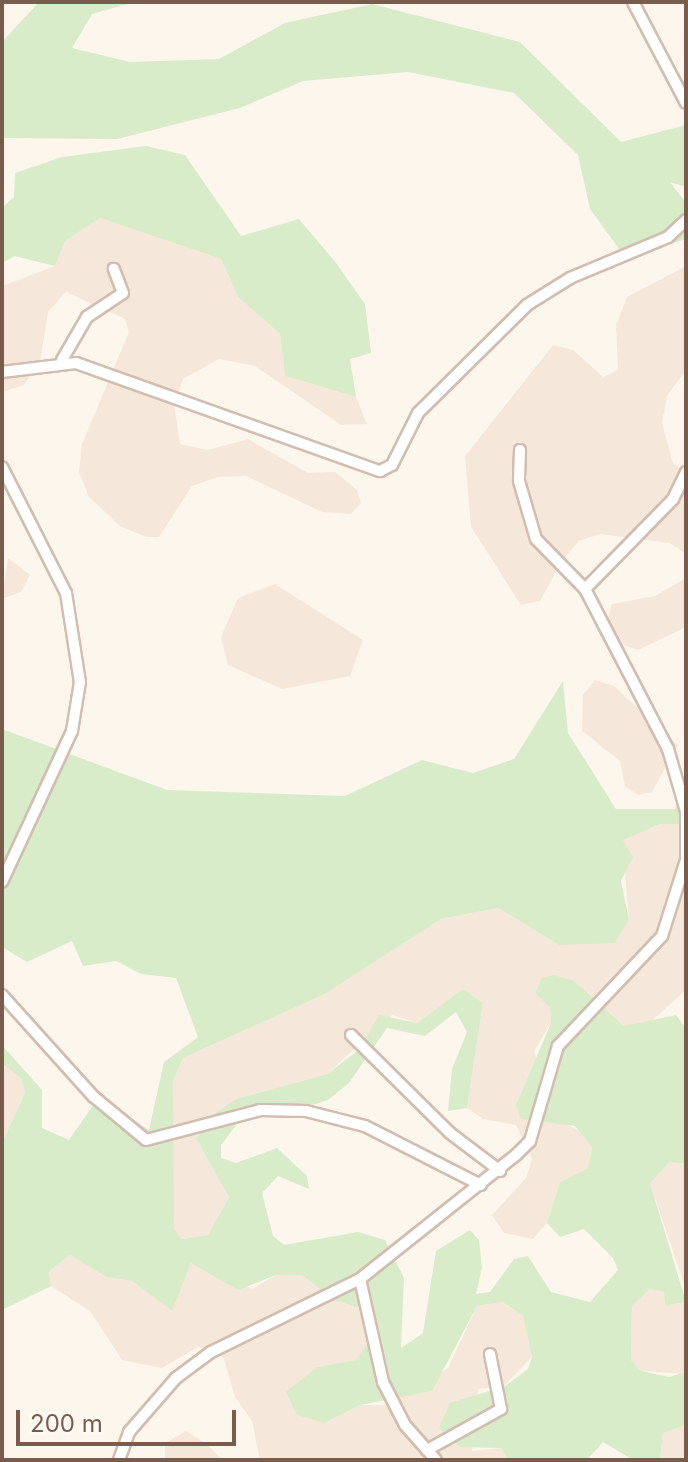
<!DOCTYPE html>
<html>
<head>
<meta charset="utf-8">
<style>
	body { margin:0 }
	#map { position:relative; width:688px; height:1462px; overflow:hidden; background:#fdf6ec; font-family:Inter,sans-serif }
	div>[style] { position:absolute }
	[style*='--x'] { left:calc(var(--x)*1px); top:calc(var(--y)*1px); width:calc(var(--w)*1px); rotate:calc(var(--a)*1deg) }
	.residential>* { inset:0; background:#f5e8da }
	.green>* { inset:0; background:#d8ecc9 }
	.roads { filter:drop-shadow(2px 0 #d1beb0) drop-shadow(-2px 0 #d1beb0) drop-shadow(0 2px #d1beb0) drop-shadow(0 -2px #d1beb0) }
	.minor>* { height:10px; margin:-5px; padding:0 5px; transform-origin:5px; border-radius:5px; background:#fff }
	span { translate:-50% -50%; white-space:nowrap; text-align:center; line-height:1.15; -webkit-text-stroke:6px #fffaf3; paint-order:stroke }
	.frame { position:absolute; inset:0; border:4px solid #7a5c4d; pointer-events:none }
	.scale { position:absolute; left:16px; top:1410px; width:220px; height:36px; box-sizing:border-box; border:4px solid #7a5c4d; border-top:0; padding-left:10px; font-size:24px; line-height:28px; white-space:nowrap; color:#7a5c4d; -webkit-text-stroke:6px #fffaf3; paint-order:stroke }
</style>
</head>
<body>
<div id="map">
	<div class="residential">
		<i style="clip-path:polygon(100px 218px,221px 259px,238px 297px,280px 334px,285px 376px,356px 397px,367px 424px,341px 425px,255px 366px,219px 359px,183px 379px,174px 404px,180px 444px,208px 450px,248px 439px,308px 473px,335px 472px,357px 490px,361px 503px,351px 514px,322px 512px,246px 476px,218px 477px,192px 486px,159px 537px,146px 537px,120px 526px,89px 497px,79px 472px,82px 444px,129px 332px,125px 319px,66px 292px,48px 312px,40px 362px,24px 385px,2px 392px,2px 286px,55px 266px,65px 241px)"></i>
		<i style="clip-path:polygon(686px 266px,686px 370px,667px 396px,662px 423px,673px 463px,686px 473px,686px 554px,670px 543px,600px 534px,579px 541px,562px 561px,540px 601px,521px 605px,471px 527px,465px 456px,553px 345px,573px 350px,603px 377px,618px 370px,616px 325px,627px 297px)"></i>
		<i style="clip-path:polygon(8px 558px,30px 575px,21px 592px,2px 599px)"></i>
		<i style="clip-path:polygon(686px 578px,686px 627px,638px 650px,611px 641px,605px 628px,612px 604px,655px 596px)"></i>
		<i style="clip-path:polygon(275px 584px,363px 640px,350px 676px,282px 689px,228px 665px,221px 637px,238px 598px)"></i>
		<i style="clip-path:polygon(595px 680px,614px 686px,678px 745px,652px 792px,638px 795px,625px 786px,620px 761px,582px 731px,583px 695px)"></i>
		<i style="clip-path:polygon(660px 824px,686px 824px,686px 990px,645px 1027px,624px 1026px,574px 981px,541px 978px,535px 993px,550px 1008px,551px 1023px,534px 1051px,554px 1119px,587px 1134px,592px 1147px,588px 1168px,560px 1182px,547px 1223px,533px 1239px,504px 1233px,492px 1215px,526px 1178px,532px 1159px,516px 1125px,483px 1119px,467px 1108px,483px 1003px,463px 989px,417px 1023px,392px 1015px,327px 1074px,236px 1099px,196px 1139px,229px 1197px,208px 1235px,182px 1239px,174px 1229px,171px 1140px,173px 1081px,183px 1058px,325px 994px,441px 919px,498px 908px,559px 945px,629px 920px,622px 840px)"></i>
		<i style="clip-path:polygon(2px 1064px,21px 1078px,25px 1093px,2px 1143px)"></i>
		<i style="clip-path:polygon(669px 1161px,686px 1164px,686px 1290px,650px 1183px)"></i>
		<i style="clip-path:polygon(70px 1255px,106px 1277px,132px 1281px,171px 1310px,191px 1263px,252px 1289px,276px 1275px,302px 1275px,333px 1300px,366px 1310px,372px 1337px,357px 1360px,317px 1367px,323px 1423px,360px 1405px,386px 1405px,448px 1368px,477px 1306px,501px 1302px,523px 1316px,532px 1357px,504px 1386px,478px 1389px,472px 1451px,501px 1448px,508px 1460px,260px 1460px,252px 1421px,235px 1397px,223px 1357px,198px 1347px,162px 1368px,122px 1360px,90px 1311px,51px 1286px,49px 1271px)"></i>
		<i style="clip-path:polygon(650px 1289px,664px 1292px,665px 1306px,686px 1302px,685px 1374px,641px 1371px,631px 1360px,632px 1306px)"></i>
		<i style="clip-path:polygon(686px 1425px,686px 1460px,660px 1460px,663px 1433px)"></i>
		<i style="clip-path:polygon(186px 1431px,208px 1445px,222px 1460px,165px 1460px,165px 1443px)"></i>
	</div>
	<div class="green">
		<i style="clip-path:polygon(39px 2px,135px 2px,92px 14px,72px 48px,130px 62px,219px 59px,285px 23px,372px 4px,520px 42px,621px 142px,686px 125px,686px 187px,670px 182px,686px 203px,686px 239px,625px 257px,590px 209px,578px 155px,514px 93px,408px 72px,303px 81px,240px 108px,117px 139px,2px 138px,2px 42px)"></i>
		<i style="clip-path:polygon(146px 146px,185px 155px,241px 236px,299px 219px,336px 263px,365px 304px,371px 353px,350px 359px,356px 397px,285px 376px,280px 334px,238px 297px,221px 259px,100px 218px,65px 241px,55px 266px,15px 256px,2px 263px,2px 208px,14px 197px,15px 173px,62px 157px)"></i>
		<i style="clip-path:polygon(563px 681px,568px 733px,616px 809px,675px 809px,686px 783px,686px 824px,660px 824px,623px 840px,633px 857px,621px 881px,629px 920px,615px 943px,559px 945px,498px 908px,441px 919px,325px 994px,183px 1058px,173px 1081px,174px 1229px,182px 1239px,208px 1235px,229px 1197px,196px 1139px,213px 1115px,236px 1099px,327px 1074px,360px 1049px,379px 1015px,417px 1023px,463px 989px,483px 1003px,467px 1108px,448px 1111px,452px 1069px,467px 1032px,456px 1012px,425px 1036px,387px 1028px,349px 1083px,328px 1100px,296px 1110px,260px 1110px,237px 1124px,221px 1145px,221px 1158px,236px 1163px,277px 1148px,307px 1176px,309px 1189px,278px 1176px,262px 1193px,273px 1236px,284px 1245px,358px 1232px,385px 1240px,404px 1278px,401px 1348px,423px 1333px,436px 1251px,470px 1230px,479px 1240px,482px 1268px,476px 1294px,490px 1292px,514px 1259px,528px 1256px,551px 1292px,590px 1302px,618px 1270px,613px 1258px,584px 1229px,560px 1237px,547px 1223px,560px 1182px,588px 1168px,592px 1147px,575px 1126px,521px 1119px,516px 1105px,551px 1023px,550px 1008px,535px 993px,541px 978px,554px 975px,574px 981px,624px 1026px,676px 1015px,686px 1028px,686px 1164px,669px 1162px,650px 1183px,686px 1302px,665px 1306px,664px 1292px,650px 1289px,632px 1306px,631px 1360px,641px 1371px,669px 1377px,686px 1372px,686px 1425px,663px 1433px,660px 1460px,633px 1460px,603px 1442px,587px 1460px,508px 1460px,501px 1448px,459px 1447px,439px 1428px,450px 1403px,505px 1386px,528px 1369px,532px 1357px,523px 1316px,502px 1302px,477px 1306px,432px 1391px,360px 1405px,324px 1423px,297px 1415px,286px 1392px,317px 1367px,356px 1360px,372px 1337px,366px 1310px,333px 1300px,302px 1275px,276px 1275px,238px 1290px,191px 1263px,172px 1311px,132px 1281px,106px 1277px,70px 1255px,49px 1271px,51px 1286px,2px 1310px,2px 1143px,25px 1093px,21px 1078px,2px 1064px,2px 1045px,42px 1090px,42px 1128px,69px 1140px,94px 1104px,116px 1108px,149px 1130px,164px 1062px,198px 1037px,176px 978px,141px 974px,116px 961px,83px 966px,72px 941px,27px 962px,2px 947px,2px 729px,167px 790px,345px 796px,422px 760px,473px 773px,514px 759px)"></i>
	</div>
	<div class="roads">
		<div class="minor">
			<i style="--x:633;--y:2;--w:114;--a:62.3"></i>
			<i style="--x:62;--y:360;--w:50;--a:-59.8"></i>
			<i style="--x:87;--y:317;--w:43;--a:-33.7"></i>
			<i style="--x:123;--y:293;--w:26;--a:-111"></i>
			<i style="--x:2;--y:372;--w:75;--a:-6.9"></i>
			<i style="--x:76;--y:363;--w:323;--a:19.6"></i>
			<i style="--x:380;--y:471;--w:13;--a:-27"></i>
			<i style="--x:392;--y:465;--w:58;--a:-63.4"></i>
			<i style="--x:418;--y:413;--w:153;--a:-44.7"></i>
			<i style="--x:527;--y:305;--w:51;--a:-32.1"></i>
			<i style="--x:570;--y:278;--w:106;--a:-22.7"></i>
			<i style="--x:668;--y:237;--w:25;--a:-43"></i>
			<i style="--x:520;--y:450;--w:31;--a:92"></i>
			<i style="--x:519;--y:481;--w:60;--a:73.7"></i>
			<i style="--x:536;--y:539;--w:70;--a:45.6"></i>
			<i style="--x:2;--y:467;--w:141;--a:63.1"></i>
			<i style="--x:66;--y:593;--w:90;--a:81.1"></i>
			<i style="--x:80;--y:682;--w:50;--a:99.3"></i>
			<i style="--x:72;--y:731;--w:166;--a:114.9"></i>
			<i style="--x:2;--y:995;--w:137;--a:48"></i>
			<i style="--x:94;--y:1097;--w:67;--a:39.6"></i>
			<i style="--x:146;--y:1140;--w:118;--a:-14.7"></i>
			<i style="--x:260;--y:1110;--w:46;--a:1.2"></i>
			<i style="--x:306;--y:1111;--w:61;--a:14.3"></i>
			<i style="--x:365;--y:1126;--w:130;--a:27"></i>
			<i style="--x:351;--y:1035;--w:139;--a:44.7"></i>
			<i style="--x:450;--y:1133;--w:63;--a:37.2"></i>
			<i style="--x:360;--y:1279;--w:106;--a:77.4"></i>
			<i style="--x:383;--y:1382;--w:48;--a:62.9"></i>
			<i style="--x:405;--y:1425;--w:47;--a:48.5"></i>
			<i style="--x:427;--y:1450;--w:85;--a:-29"></i>
			<i style="--x:501;--y:1409;--w:56;--a:-101.3"></i>
			<i style="--x:119;--y:1460;--w:30;--a:-70"></i>
			<i style="--x:129;--y:1432;--w:72;--a:-49"></i>
			<i style="--x:176;--y:1378;--w:44;--a:-36.6"></i>
			<i style="--x:211;--y:1352;--w:166;--a:-26.1"></i>
			<i style="--x:360;--y:1279;--w:199;--a:-38.5"></i>
			<i style="--x:516;--y:1155;--w:20;--a:-45"></i>
			<i style="--x:530;--y:1141;--w:99;--a:-73.6"></i>
			<i style="--x:558;--y:1046;--w:151;--a:-46.6"></i>
			<i style="--x:662;--y:936;--w:80;--a:-72.5"></i>
			<i style="--x:686;--y:860;--w:49;--a:-90"></i>
			<i style="--x:686;--y:811;--w:65;--a:-106.2"></i>
			<i style="--x:668;--y:749;--w:180;--a:-117.4"></i>
			<i style="--x:585;--y:589;--w:126;--a:-45.6"></i>
			<i style="--x:673;--y:499;--w:30;--a:-64"></i>
		</div>
	</div>
	<div class="frame"></div>
	<div class="scale">200 m</div>
</div>
</body>
</html>
